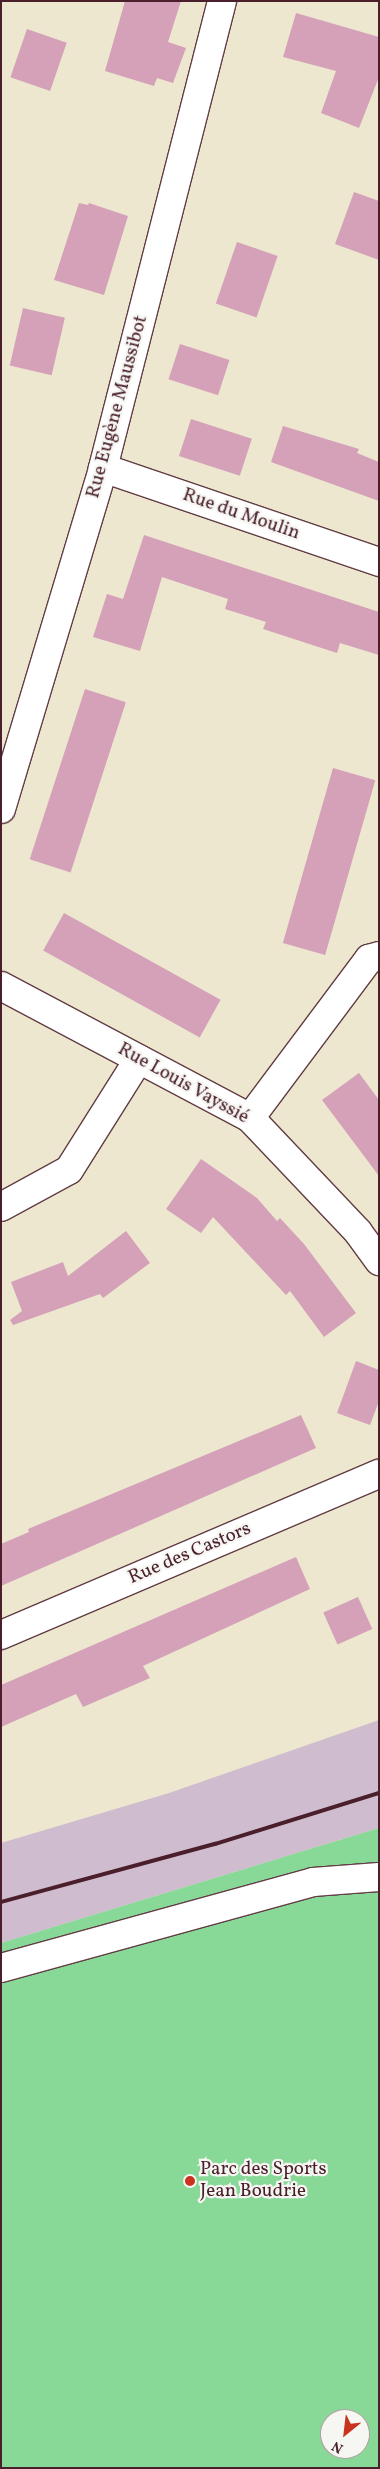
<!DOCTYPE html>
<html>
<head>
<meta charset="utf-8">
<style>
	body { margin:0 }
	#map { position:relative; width:380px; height:2469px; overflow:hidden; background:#ede7cf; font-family:Vollkorn,serif }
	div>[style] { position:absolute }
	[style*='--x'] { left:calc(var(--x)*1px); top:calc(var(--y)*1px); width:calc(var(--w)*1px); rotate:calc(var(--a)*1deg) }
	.industrial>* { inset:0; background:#cfbdcf }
	.green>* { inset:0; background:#88d898 }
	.building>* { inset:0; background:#d4a1b8; transform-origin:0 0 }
	.roads { filter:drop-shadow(1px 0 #623d44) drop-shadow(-1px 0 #623d44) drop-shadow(0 1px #623d44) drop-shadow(0 -1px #623d44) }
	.minor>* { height:28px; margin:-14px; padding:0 14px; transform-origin:14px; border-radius:14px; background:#fff }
	.rail>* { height:4px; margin:-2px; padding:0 2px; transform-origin:2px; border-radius:2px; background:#4a1f2b }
	.dots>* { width:14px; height:14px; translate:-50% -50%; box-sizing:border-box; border:2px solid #f6f6f2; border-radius:50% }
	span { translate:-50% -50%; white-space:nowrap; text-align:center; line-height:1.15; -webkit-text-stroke:4.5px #f6f6f2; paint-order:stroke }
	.street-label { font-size:19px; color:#4a1f2b }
	.poi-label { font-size:19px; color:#4a1f2b }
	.left { translate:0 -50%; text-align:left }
	.frame { position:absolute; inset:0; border:2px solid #4a1f2b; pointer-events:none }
	.north { position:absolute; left:320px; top:2409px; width:50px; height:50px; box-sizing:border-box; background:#f6f6f2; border:1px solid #b1a0a2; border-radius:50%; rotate:209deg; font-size:14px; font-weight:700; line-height:20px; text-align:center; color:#4a1f2b }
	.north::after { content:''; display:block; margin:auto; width:18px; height:22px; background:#c8321e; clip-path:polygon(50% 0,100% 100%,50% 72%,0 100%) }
</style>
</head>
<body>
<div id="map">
	<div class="industrial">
		<i style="clip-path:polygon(379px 1720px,379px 1828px,1px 1943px,1px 1843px,169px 1793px)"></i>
	</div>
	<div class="green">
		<i style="clip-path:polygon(evenodd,379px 1828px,379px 2468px,1px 2468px,1px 1943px,379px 1828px,330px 2419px,360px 2419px,360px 2449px,330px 2449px,330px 2419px)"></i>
	</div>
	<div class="building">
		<i style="clip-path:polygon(125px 1px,181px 1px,168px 42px,186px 48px,173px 83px,157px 78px,154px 86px,105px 71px)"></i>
		<i style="clip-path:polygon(296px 13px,379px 37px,379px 77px,359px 128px,321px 113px,336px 71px,283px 57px)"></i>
		<i style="left:27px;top:29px;width:42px;height:51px;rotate:19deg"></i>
		<i style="clip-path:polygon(354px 192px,379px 201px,379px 260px,335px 244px)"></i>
		<i style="clip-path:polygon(79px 203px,88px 205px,89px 203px,128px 216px,104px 295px,54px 280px)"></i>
		<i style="left:237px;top:242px;width:43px;height:65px;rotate:19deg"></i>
		<i style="left:23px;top:308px;width:43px;height:59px;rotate:13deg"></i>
		<i style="left:180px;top:344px;width:52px;height:37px;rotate:18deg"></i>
		<i style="left:191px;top:419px;width:64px;height:39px;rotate:18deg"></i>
		<i style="clip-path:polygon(283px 426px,359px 449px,357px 453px,379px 462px,379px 501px,271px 462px)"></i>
		<i style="clip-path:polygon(144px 535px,379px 612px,379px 655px,340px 643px,337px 653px,263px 629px,266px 622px,225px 609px,228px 599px,162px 577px,140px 651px,93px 637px,107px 594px,123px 599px)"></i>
		<i style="left:85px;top:689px;width:43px;height:179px;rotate:18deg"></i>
		<i style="left:333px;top:768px;width:44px;height:182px;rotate:16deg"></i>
		<i style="left:64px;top:913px;width:179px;height:43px;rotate:29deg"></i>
		<i style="clip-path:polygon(359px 1073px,379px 1100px,379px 1176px,322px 1100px)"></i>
		<i style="clip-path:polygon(201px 1159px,257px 1198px,277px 1221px,280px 1218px,304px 1244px,356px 1313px,324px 1337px,290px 1291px,286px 1295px,213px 1217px,201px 1233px,166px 1209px)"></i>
		<i style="clip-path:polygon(126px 1231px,150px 1263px,103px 1298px,100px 1294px,13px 1325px,10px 1320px,22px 1311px,11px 1282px,63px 1262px,68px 1276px)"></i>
		<i style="clip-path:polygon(356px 1361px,379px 1370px,379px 1401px,370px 1425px,337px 1413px)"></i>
		<i style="clip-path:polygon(301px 1415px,316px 1448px,1px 1586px,1px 1544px,29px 1532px,28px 1529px)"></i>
		<i style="clip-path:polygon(296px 1557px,310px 1589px,143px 1666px,150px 1678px,83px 1707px,76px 1694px,1px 1727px,1px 1685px)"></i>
		<i style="left:358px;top:1597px;width:35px;height:38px;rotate:66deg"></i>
	</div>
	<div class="roads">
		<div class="minor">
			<i style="--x:103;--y:468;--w:292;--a:18.8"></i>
			<i style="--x:1;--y:809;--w:356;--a:-73.3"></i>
			<i style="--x:103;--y:468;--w:482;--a:-75.7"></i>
			<i style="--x:1;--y:986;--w:282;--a:27.9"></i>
			<i style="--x:250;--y:1118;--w:157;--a:46.5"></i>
			<i style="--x:358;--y:1232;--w:36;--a:54"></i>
			<i style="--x:250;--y:1118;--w:199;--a:-53.2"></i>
			<i style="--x:369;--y:959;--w:10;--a:-17"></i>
			<i style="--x:1;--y:1207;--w:77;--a:-28.6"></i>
			<i style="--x:69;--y:1170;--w:131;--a:-57.8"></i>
			<i style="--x:1;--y:1635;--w:411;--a:-23.1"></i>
			<i style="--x:1;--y:1968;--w:324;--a:-15.4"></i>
			<i style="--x:313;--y:1882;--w:66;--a:-4.3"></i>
		</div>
	</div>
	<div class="rail">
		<i style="--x:1;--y:1902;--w:222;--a:-15.2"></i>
		<i style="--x:215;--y:1844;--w:172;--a:-17.3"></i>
	</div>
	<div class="dots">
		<i style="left:190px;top:2181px;background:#c8321e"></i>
	</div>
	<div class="street-label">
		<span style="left:118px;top:407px;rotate:-75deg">Rue Eugène Maussibot</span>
		<span style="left:241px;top:515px;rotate:19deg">Rue du Moulin</span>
		<span style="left:183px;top:1084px;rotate:29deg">Rue Louis Vayssié</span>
		<span style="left:190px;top:1554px;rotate:-23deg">Rue des Castors</span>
	</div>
	<div class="poi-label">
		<span class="left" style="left:200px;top:2181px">Parc des Sports<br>Jean Boudrie</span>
	</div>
	<div class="frame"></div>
	<div class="north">N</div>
</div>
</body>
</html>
